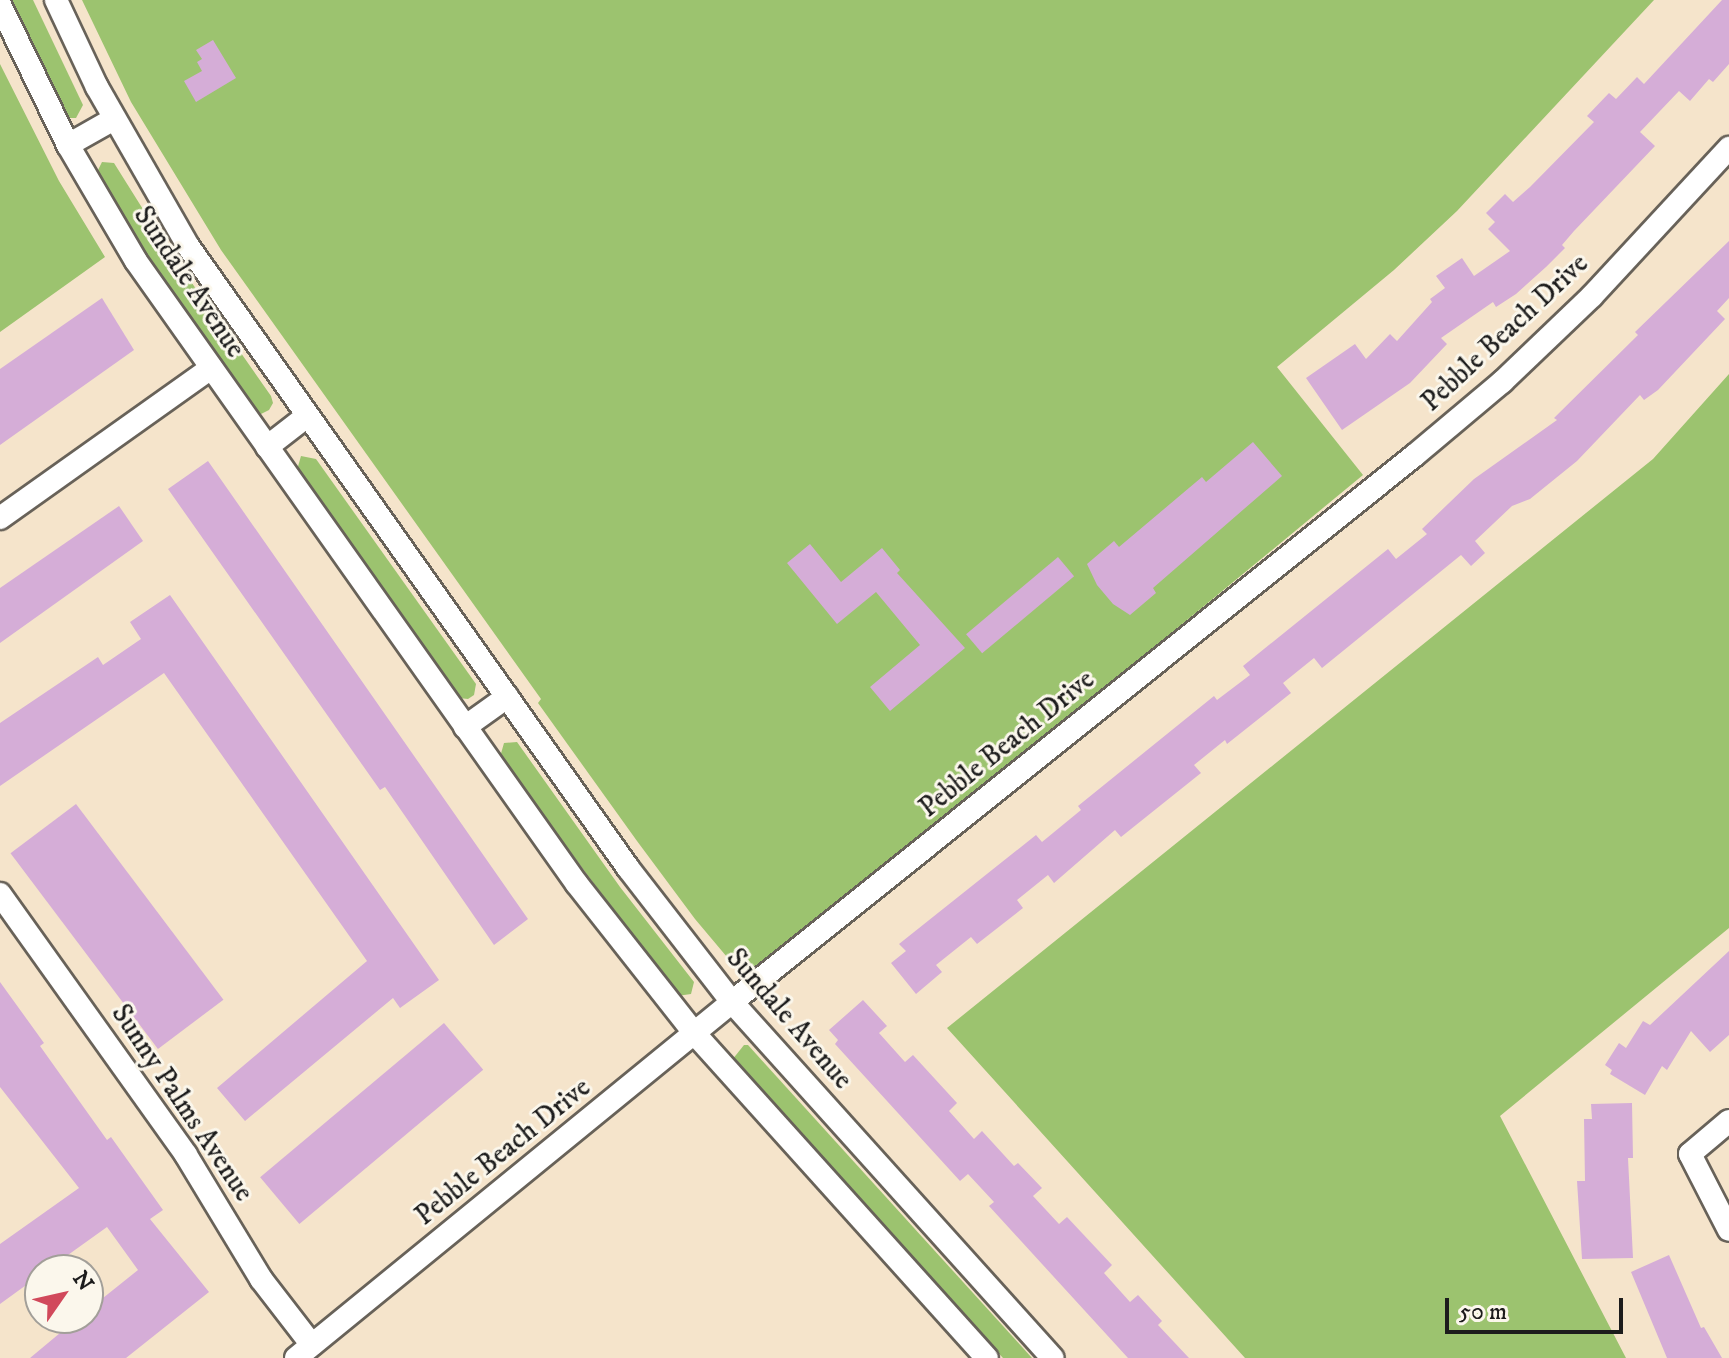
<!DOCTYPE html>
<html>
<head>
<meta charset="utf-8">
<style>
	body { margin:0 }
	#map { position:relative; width:1729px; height:1358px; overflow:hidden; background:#f5e4cb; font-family:"IM FELL DW Pica",serif }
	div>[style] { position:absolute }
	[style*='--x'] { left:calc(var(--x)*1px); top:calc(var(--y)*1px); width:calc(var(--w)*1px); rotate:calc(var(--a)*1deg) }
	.green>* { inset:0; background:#9cc36f }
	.building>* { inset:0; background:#d5add7; transform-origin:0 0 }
	.roads { filter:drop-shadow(2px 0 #686259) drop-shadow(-2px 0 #686259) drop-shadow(0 2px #686259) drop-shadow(0 -2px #686259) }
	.minor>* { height:22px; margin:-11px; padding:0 11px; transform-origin:11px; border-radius:11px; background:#fff }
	span { translate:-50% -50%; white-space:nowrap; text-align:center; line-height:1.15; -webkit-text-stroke:6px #fbf7ec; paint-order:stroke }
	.street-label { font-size:28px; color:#1c1c1c }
	.north { position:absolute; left:24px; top:1254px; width:80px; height:80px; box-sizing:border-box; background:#fbf7ec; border:2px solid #a29f99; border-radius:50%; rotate:56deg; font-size:22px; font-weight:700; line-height:32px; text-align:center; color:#1c1c1c }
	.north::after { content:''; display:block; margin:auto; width:28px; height:36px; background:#d1495b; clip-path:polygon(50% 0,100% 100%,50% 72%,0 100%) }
	.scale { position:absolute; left:1445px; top:1298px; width:178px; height:36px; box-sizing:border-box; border:4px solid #1c1c1c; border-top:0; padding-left:10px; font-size:24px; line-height:28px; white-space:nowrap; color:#1c1c1c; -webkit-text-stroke:6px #fbf7ec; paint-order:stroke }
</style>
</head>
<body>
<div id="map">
	<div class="green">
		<i style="clip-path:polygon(10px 0,33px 0,83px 105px,76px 118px,66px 118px,58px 109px)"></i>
		<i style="clip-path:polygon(82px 0,1654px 0,1457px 211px,1394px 270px,1277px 367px,1363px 475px,748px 982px,695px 919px,637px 841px,538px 703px,541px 699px,221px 250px,131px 102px)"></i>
		<i style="clip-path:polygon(0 64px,59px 181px,105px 257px,0 332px)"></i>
		<i style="clip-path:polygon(102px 162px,114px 163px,166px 246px,271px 396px,273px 403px,269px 410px,261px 414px,250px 404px,169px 289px,95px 176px)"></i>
		<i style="clip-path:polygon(1729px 374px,1729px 928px,1500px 1116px,1626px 1358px,1245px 1358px,947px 1028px,1653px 459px)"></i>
		<i style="clip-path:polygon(301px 456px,316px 459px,476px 684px,474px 695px,468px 699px,459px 698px,297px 470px)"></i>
		<i style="clip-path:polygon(517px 742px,620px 887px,694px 982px,691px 994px,677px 996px,500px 757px,504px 743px)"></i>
		<i style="clip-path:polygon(744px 1045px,748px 1045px,1032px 1358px,1003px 1358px,732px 1060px)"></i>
	</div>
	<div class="building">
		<i style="clip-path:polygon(1722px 0,1729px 0,1729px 64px,1713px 82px,1709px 79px,1690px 101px,1679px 91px,1640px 132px,1655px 146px,1574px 231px,1562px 245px,1565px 248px,1546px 267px,1516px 294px,1496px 307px,1493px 302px,1441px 338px,1447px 344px,1410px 383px,1342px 430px,1306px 378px,1355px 344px,1366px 359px,1390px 334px,1397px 341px,1432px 302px,1430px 299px,1445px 288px,1436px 276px,1462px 258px,1474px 276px,1510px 251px,1488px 229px,1495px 222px,1486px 213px,1505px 194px,1513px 202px,1530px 187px,1594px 122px,1587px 116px,1609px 93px,1616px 99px,1637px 77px,1644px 84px)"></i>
		<i style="clip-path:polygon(213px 40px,236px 78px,196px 102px,184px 81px,202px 71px,197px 62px,202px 59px,196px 50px)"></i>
		<i style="clip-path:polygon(1729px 241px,1729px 298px,1717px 311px,1725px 319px,1658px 390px,1644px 400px,1640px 395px,1577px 461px,1530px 499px,1512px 506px,1475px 541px,1485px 553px,1471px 566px,1461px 555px,1322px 668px,1314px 658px,1283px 683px,1291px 693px,1227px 744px,1225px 740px,1194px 765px,1201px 773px,1121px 837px,1115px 830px,1054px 883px,1048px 875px,1017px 900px,1023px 908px,977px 944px,971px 937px,936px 965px,942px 972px,916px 994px,891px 963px,906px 951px,899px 944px,1036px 835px,1042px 842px,1081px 810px,1078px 806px,1214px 696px,1217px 700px,1250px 675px,1243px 666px,1388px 549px,1396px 559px,1427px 534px,1422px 529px,1474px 479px,1557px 420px,1554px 418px,1638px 335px,1635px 332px)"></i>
		<i style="clip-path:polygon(102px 298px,134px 350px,0 445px,0 369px)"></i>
		<i style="clip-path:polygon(1253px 442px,1282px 476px,1153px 588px,1156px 593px,1130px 615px,1113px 604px,1097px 585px,1087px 564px,1114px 541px,1119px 547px,1202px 477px,1206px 482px)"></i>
		<i style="clip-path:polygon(208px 461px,528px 919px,494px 945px,385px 787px,380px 790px,168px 489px)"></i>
		<i style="clip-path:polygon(119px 506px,143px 541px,0 643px,0 588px)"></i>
		<i style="clip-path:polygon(810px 544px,841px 582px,882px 548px,900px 570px,897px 573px,965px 648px,890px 711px,870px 687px,920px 645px,876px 592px,837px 624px,787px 563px)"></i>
		<i style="left:1058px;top:557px;width:25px;height:120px;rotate:50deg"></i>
		<i style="clip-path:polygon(170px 595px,439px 980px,400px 1008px,393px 998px,245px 1121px,217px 1088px,367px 961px,164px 673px,0 786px,0 723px,98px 657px,103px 665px,141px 639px,130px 622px)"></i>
		<i style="left:76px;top:804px;width:245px;height:82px;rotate:53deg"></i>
		<i style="clip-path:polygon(1729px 951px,1729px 1035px,1710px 1052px,1691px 1031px,1667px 1070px,1662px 1066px,1645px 1095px,1610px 1074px,1612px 1070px,1605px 1065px,1619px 1043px,1626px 1048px,1643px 1021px,1650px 1025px)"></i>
		<i style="clip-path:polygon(0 982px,44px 1043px,40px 1046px,107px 1140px,111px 1137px,163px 1210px,150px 1219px,209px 1292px,126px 1358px,30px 1358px,78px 1318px,88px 1318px,88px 1310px,138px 1270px,107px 1227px,47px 1270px,40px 1270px,40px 1275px,0 1304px,0 1244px,79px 1188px,0 1087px)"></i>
		<i style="clip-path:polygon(863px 1000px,887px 1026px,879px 1033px,905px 1062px,913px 1055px,957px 1103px,949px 1111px,974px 1139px,982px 1131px,1014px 1166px,1018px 1163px,1042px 1188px,1033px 1196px,1059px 1224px,1067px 1217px,1112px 1265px,1104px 1273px,1130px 1302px,1138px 1295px,1162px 1321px,1158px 1325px,1189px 1358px,1128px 1358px,989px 1206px,994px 1202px,968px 1174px,960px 1181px,835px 1044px,838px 1040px,829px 1030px)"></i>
		<i style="left:444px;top:1023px;width:61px;height:240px;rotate:50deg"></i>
		<i style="clip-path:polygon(1632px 1103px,1633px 1158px,1628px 1158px,1633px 1258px,1582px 1259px,1577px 1181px,1585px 1181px,1584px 1119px,1592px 1119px,1591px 1104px)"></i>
		<i style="clip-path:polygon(1669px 1255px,1701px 1328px,1704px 1327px,1722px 1358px,1667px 1358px,1631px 1272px)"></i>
	</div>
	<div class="roads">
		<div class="minor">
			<i style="--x:56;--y:0;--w:96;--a:64.8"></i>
			<i style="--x:97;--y:87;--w:183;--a:60.2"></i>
			<i style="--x:188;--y:246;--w:762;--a:54.72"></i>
			<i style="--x:628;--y:868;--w:170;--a:52.2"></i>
			<i style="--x:732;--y:1002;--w:479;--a:48"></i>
			<i style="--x:0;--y:5;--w:156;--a:64.1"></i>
			<i style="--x:68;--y:145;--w:134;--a:59.6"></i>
			<i style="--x:136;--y:261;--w:763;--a:54.71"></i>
			<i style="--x:577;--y:884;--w:191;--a:51.8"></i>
			<i style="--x:695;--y:1034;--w:436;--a:48"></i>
			<i style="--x:68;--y:145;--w:53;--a:-29.5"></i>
			<i style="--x:267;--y:447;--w:51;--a:-37.8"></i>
			<i style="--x:0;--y:518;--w:259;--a:-35.4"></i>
			<i style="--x:465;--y:727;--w:52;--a:-35.5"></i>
			<i style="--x:0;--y:894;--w:320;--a:54.5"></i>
			<i style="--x:186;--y:1155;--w:145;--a:58.8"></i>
			<i style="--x:261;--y:1279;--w:83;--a:52.3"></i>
			<i style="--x:1729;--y:1121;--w:51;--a:139.8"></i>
			<i style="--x:1690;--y:1154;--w:85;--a:62.8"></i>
			<i style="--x:296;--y:1358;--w:563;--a:-39.23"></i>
			<i style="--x:732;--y:1002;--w:875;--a:-38.69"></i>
			<i style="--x:1415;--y:455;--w:114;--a:-40"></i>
			<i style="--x:1502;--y:382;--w:124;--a:-43.7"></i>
			<i style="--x:1592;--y:296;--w:202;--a:-47.2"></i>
		</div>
	</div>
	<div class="street-label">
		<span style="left:189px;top:282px;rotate:56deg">Sundale Avenue</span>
		<span style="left:1505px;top:333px;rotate:-43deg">Pebble Beach Drive</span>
		<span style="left:1007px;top:744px;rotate:-39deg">Pebble Beach Drive</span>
		<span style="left:789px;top:1019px;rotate:49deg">Sundale Avenue</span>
		<span style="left:182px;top:1103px;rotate:56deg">Sunny Palms Avenue</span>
		<span style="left:503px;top:1152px;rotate:-39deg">Pebble Beach Drive</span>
	</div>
	<div class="north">N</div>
	<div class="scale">50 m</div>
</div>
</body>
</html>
